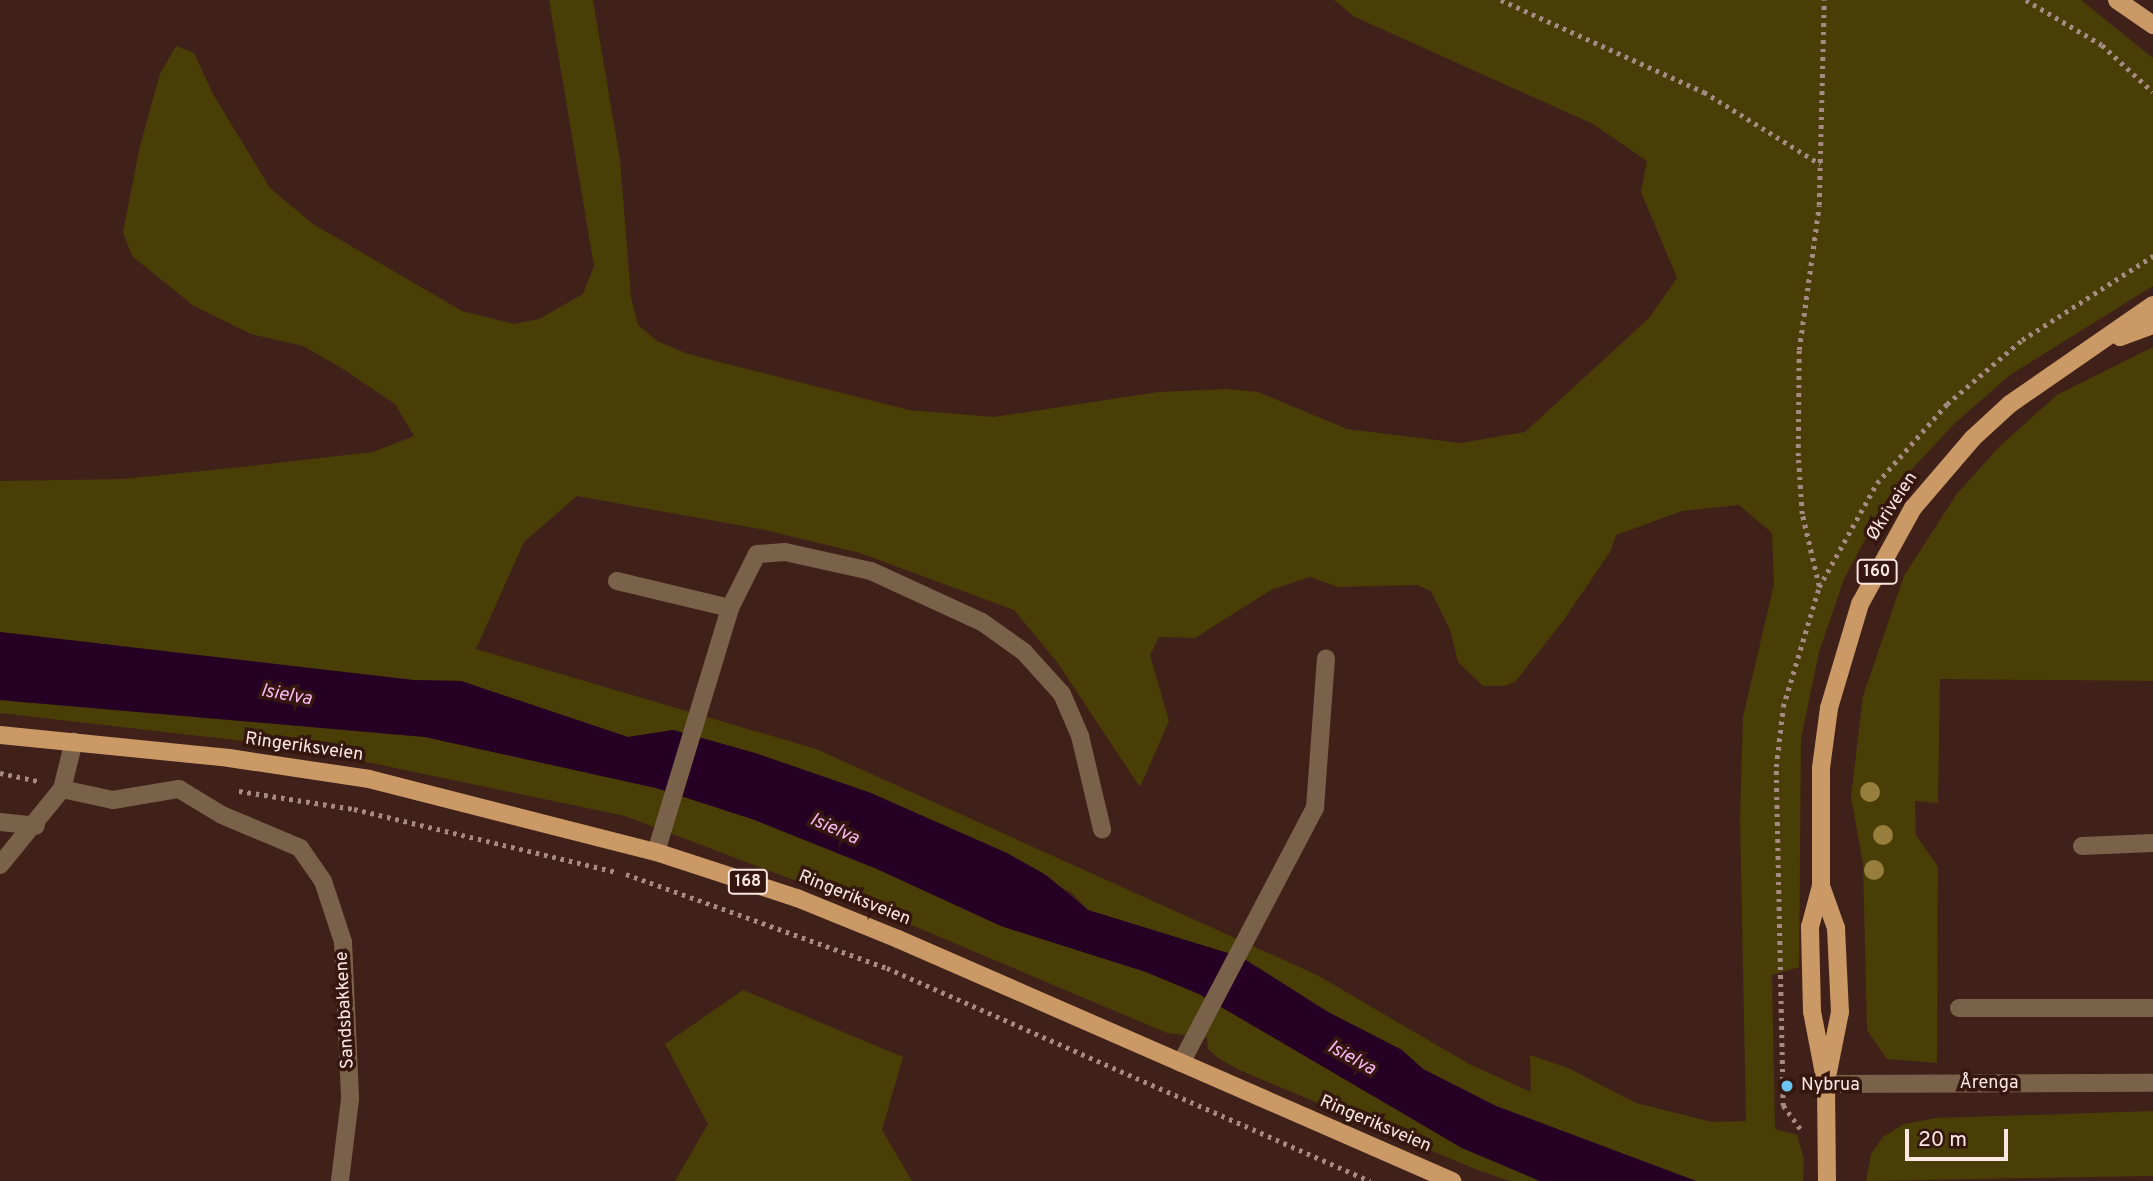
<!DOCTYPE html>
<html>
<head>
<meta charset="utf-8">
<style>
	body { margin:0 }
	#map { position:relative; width:2153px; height:1181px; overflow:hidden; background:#402119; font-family:Overpass,sans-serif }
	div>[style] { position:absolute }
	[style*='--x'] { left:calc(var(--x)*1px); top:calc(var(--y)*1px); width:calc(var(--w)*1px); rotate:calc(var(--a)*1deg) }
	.green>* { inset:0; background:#483e06 }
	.water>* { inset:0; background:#260024 }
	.path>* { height:4.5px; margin-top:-2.25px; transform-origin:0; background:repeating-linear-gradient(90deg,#a68b85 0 3.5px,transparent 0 8.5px) }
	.service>* { height:18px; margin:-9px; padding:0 9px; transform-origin:9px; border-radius:9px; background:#7a624a }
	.minor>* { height:18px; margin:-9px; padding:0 9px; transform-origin:9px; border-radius:9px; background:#7a624a }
	.primary>* { height:18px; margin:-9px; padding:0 9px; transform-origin:9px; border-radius:9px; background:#ca9966 }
	.trees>* { width:20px; height:20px; margin:-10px; border-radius:50%; background:#987e3c }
	.dots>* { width:19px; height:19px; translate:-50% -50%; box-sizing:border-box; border:4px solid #351710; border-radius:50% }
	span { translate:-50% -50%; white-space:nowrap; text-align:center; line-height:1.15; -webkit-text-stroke:7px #351710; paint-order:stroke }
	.shield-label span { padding:2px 5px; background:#351710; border:2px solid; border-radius:5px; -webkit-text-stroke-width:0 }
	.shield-label { font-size:16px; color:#fde7e2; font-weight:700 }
	.street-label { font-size:18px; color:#fde7e2 }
	.poi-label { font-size:18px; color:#fde7e2 }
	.left { translate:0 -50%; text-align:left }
	.water-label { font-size:19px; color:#fcb8f4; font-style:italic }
	.scale { position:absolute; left:1905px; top:1129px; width:103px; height:32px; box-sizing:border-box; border:4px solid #fde7e2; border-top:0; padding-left:9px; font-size:21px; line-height:24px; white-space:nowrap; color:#fde7e2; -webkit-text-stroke:5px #351710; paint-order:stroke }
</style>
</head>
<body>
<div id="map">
	<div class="green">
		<i style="clip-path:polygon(evenodd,549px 0,593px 0,620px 160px,631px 297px,638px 325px,657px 341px,688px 354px,909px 410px,994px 417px,1158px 392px,1226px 389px,1258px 392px,1347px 429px,1460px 443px,1525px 432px,1649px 318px,1677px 278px,1641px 192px,1647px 161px,1593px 124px,1355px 17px,1334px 0,2081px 0,2153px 58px,2153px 286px,2010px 375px,1955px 423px,1913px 468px,1877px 517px,1844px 579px,1819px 652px,1801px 739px,1799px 967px,1772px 975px,1775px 1129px,1797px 1135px,1804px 1159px,1803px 1181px,1696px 1181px,1496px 1106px,1423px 1069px,1402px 1050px,1328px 1012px,1241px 957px,1123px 924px,1088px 910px,1072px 893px,871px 793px,755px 753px,673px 730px,628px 737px,461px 681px,413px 680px,0 632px,0 481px,123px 479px,232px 468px,373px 452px,414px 436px,395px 404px,343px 369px,303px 346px,251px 334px,194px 306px,132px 256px,123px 232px,140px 146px,160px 74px,176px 46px,194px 53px,213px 94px,270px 188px,313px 224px,462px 311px,514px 324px,539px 319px,583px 294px,594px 266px,549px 0,577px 496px,765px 530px,860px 553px,1014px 610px,1057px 662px,1140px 787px,1169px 721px,1150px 655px,1159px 637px,1195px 638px,1271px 590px,1310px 577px,1338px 587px,1417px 585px,1431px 591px,1450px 630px,1458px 662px,1483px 686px,1504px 686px,1515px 682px,1563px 621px,1610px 552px,1616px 535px,1682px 511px,1739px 505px,1772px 533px,1774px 584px,1743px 717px,1740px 817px,1746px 1121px,1712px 1122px,1636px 1103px,1568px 1068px,1530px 1055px,1531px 1092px,1469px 1064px,1317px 975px,816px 749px,476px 649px,524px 542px,577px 496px)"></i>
		<i style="clip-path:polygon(2153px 347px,2153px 681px,1940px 679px,1938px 803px,1915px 801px,1916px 835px,1938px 867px,1937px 1063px,1887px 1059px,1867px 1030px,1863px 864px,1851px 797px,1863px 696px,1904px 576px,1956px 495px,2000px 446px,2057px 395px)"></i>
		<i style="clip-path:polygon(0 700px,425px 737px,656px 788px,752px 819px,877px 869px,1001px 926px,1146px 972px,1199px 994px,1462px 1148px,1540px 1181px,1510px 1181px,1480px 1171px,1237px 1069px,1218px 1058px,1208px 1049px,1207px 1038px,1167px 1033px,902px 921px,625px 816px,295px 747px,0 713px)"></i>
		<i style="clip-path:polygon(743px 990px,903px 1057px,882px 1130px,912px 1181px,675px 1181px,708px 1124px,665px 1044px)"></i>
		<i style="clip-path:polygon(2153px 1111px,2153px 1176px,1866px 1181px,1871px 1154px,1883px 1137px,1904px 1124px,1936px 1118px)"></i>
	</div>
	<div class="water">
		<i style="clip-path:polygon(0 632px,413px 680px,461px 681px,628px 737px,673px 730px,755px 753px,871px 793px,1007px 853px,1046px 875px,1088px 910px,1241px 957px,1328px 1012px,1402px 1050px,1423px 1069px,1496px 1106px,1696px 1181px,1540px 1181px,1462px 1148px,1199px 994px,1146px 972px,1001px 926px,877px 869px,752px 819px,656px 788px,425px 737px,0 700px)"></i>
	</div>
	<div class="path">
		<i style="--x:1501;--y:0;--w:223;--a:24.4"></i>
		<i style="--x:1704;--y:92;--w:137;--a:31.8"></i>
		<i style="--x:2026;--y:0;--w:88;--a:30.6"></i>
		<i style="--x:2102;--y:45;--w:69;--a:42.7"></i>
		<i style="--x:1819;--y:586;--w:74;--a:-103.3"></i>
		<i style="--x:1802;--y:514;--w:58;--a:-93.9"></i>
		<i style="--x:1798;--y:456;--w:106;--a:-89.5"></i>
		<i style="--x:1799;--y:350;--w:146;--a:-82.1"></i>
		<i style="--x:1819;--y:205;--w:205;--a:-88.6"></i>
		<i style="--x:0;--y:773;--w:38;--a:12"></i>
		<i style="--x:239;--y:791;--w:116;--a:8.9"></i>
		<i style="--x:354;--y:809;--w:270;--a:13.5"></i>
		<i style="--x:626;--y:874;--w:277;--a:19.8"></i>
		<i style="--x:887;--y:968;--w:528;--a:23.8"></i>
		<i style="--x:1800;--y:1129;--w:29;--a:-126"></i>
		<i style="--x:1783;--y:1106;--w:339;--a:-91.2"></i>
		<i style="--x:1776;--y:767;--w:60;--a:-83.3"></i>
		<i style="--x:1783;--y:707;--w:125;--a:-73.3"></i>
		<i style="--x:1819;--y:587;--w:119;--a:-60.9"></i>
		<i style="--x:1877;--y:483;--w:106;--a:-48.5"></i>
		<i style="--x:1947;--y:404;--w:99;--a:-40.5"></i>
		<i style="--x:2022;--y:340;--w:156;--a:-32.7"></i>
	</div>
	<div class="service">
		<i style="--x:757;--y:554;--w:28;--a:-4"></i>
		<i style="--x:785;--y:552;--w:88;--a:12.5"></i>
		<i style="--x:871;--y:571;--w:122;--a:24.7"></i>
		<i style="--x:982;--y:622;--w:52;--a:35.5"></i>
		<i style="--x:1024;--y:652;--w:57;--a:47.9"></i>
		<i style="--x:1062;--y:694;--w:46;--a:66.8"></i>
		<i style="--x:1080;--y:736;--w:96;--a:76.7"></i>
		<i style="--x:617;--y:581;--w:116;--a:13.4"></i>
		<i style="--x:0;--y:822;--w:36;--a:6"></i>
		<i style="--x:2082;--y:846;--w:71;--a:-2.4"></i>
		<i style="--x:1959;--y:1008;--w:194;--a:0"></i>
		<i style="--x:1181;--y:1063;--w:288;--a:-62.3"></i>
		<i style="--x:1315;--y:808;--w:150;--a:-85.8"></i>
	</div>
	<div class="minor">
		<i style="--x:62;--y:789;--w:52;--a:12.2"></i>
		<i style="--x:113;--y:800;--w:67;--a:-9.5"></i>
		<i style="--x:179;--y:789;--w:50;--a:31.2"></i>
		<i style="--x:222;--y:815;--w:85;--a:22.9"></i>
		<i style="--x:300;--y:848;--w:40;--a:55.1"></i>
		<i style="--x:323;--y:881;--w:64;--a:71.8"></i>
		<i style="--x:343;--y:942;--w:157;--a:87.4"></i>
		<i style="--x:350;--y:1099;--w:83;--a:97"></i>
		<i style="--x:656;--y:852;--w:255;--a:-73.1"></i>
		<i style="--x:730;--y:608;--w:60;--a:-63.4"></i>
		<i style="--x:0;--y:865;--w:98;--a:-50.8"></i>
		<i style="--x:62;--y:789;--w:49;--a:-76"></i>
		<i style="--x:1826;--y:1084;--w:327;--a:-0.2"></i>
	</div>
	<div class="primary">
		<i style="--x:2117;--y:0;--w:44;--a:34.8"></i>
		<i style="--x:2120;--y:337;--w:35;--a:-20"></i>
		<i style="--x:0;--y:735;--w:230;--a:5.7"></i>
		<i style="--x:229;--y:758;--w:142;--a:8.5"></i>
		<i style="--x:369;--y:779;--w:296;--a:14.3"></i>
		<i style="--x:656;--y:852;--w:148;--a:18.1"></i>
		<i style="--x:797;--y:898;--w:109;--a:22.1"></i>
		<i style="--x:898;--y:939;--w:605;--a:23.6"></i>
		<i style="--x:1821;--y:886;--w:45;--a:70.3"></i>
		<i style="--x:1836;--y:928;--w:84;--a:87.3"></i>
		<i style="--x:1840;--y:1012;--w:61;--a:101.3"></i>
		<i style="--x:1827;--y:1181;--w:97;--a:-90.6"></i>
		<i style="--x:1826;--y:1084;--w:74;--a:-100.9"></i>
		<i style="--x:1812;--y:1011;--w:84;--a:-91.4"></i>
		<i style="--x:1810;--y:927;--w:42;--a:-75"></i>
		<i style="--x:1821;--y:886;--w:118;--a:-90"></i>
		<i style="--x:1821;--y:768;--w:61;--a:-82.4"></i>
		<i style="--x:1829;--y:708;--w:109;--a:-73.4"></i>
		<i style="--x:1860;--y:604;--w:110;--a:-61.1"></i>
		<i style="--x:1913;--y:508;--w:92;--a:-49.4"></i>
		<i style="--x:1973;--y:438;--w:50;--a:-42.6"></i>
		<i style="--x:2010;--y:404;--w:174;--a:-34.7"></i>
	</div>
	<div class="trees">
		<i style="left:1870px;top:792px"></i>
		<i style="left:1883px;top:835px"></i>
		<i style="left:1874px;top:870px"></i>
	</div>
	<div class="dots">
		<i style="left:1787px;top:1086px;background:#6cc3f2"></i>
	</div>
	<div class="shield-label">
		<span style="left:1877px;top:572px">160</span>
		<span style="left:748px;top:882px">168</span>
	</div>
	<div class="street-label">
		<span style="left:1893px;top:507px;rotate:-57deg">Økriveien</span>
		<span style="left:304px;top:748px;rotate:8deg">Ringeriksveien</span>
		<span style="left:854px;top:899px;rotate:22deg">Ringeriksveien</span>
		<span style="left:346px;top:1010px;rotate:-93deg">Sandsbakkene</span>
		<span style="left:1989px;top:1084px">Årenga</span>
		<span style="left:1375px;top:1125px;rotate:23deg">Ringeriksveien</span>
	</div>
	<div class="poi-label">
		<span class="left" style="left:1801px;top:1086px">Nybrua</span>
	</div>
	<div class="water-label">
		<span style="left:286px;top:696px;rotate:10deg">Isielva</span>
		<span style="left:834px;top:830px;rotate:24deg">Isielva</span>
		<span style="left:1351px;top:1059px;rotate:29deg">Isielva</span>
	</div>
	<div class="scale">20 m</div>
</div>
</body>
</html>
